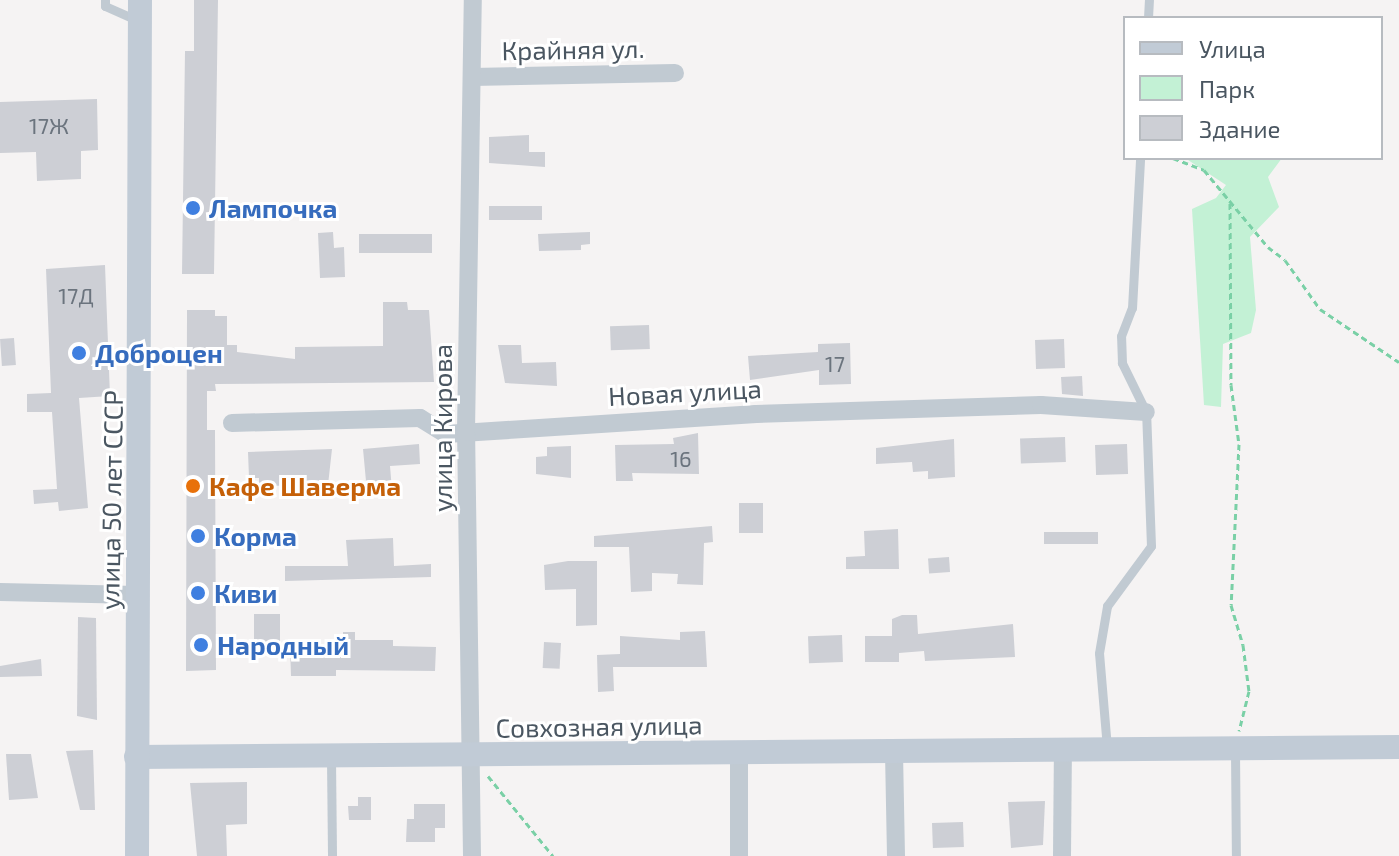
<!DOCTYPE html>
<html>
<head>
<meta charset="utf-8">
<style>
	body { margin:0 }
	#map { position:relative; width:1399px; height:856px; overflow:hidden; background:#f5f3f3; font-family:"Exo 2",sans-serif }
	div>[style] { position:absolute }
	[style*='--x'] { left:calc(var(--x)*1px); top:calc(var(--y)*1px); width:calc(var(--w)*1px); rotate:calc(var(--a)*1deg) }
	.green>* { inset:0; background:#c3f1d5 }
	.building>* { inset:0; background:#cdcfd5; transform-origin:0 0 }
	.path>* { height:3px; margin-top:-1.5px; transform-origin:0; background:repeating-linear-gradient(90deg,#7ad0a6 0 6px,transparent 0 10px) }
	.lane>* { height:9px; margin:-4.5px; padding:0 4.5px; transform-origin:4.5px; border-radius:4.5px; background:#c1cad2 }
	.street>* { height:18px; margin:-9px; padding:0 9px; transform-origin:9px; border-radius:9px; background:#c1cad2 }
	.secondary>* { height:24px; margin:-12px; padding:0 12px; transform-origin:12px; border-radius:12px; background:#c1cbd6 }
	.dots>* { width:22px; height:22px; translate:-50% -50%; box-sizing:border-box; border:4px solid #fff; border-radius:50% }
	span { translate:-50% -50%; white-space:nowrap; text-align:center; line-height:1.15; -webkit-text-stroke:6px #fff; paint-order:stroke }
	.number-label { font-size:22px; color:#6b747e }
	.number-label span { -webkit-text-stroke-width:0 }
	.street-label { font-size:26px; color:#4a5661 }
	.shop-label { font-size:26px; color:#366cbe; font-weight:700 }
	.left { translate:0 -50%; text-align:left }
	.food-label { font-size:26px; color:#c56008; font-weight:700 }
	.legend { position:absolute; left:1123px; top:16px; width:260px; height:144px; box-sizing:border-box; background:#fff; border:2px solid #b7bbc0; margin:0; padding:10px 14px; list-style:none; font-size:24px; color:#4a5661 }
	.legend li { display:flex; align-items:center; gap:16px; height:40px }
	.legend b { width:40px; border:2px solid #b7bbc0 }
</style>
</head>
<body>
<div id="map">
	<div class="green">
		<i style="clip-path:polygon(1185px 158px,1282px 158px,1268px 177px,1279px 207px,1250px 237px,1256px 310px,1251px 333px,1223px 344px,1221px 407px,1204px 405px,1192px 209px,1216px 198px,1226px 185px)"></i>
	</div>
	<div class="building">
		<i style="clip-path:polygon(194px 0,218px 0,214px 274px,182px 274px,185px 51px,194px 51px)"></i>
		<i style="clip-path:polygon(97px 99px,98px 150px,81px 151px,81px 179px,37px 181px,36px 152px,0 153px,0 102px)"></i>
		<i style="clip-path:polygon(529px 135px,529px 152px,545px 152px,545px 167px,489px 163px,489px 137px)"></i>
		<i style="left:489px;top:206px;width:53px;height:14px"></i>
		<i style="clip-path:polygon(333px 232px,334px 248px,344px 247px,345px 277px,320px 278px,318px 233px)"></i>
		<i style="clip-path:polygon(590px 232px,590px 244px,581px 245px,581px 250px,539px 251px,538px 234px)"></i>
		<i style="left:432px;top:234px;width:19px;height:73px;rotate:90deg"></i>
		<i style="clip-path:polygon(105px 265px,110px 396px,79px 398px,88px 508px,59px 511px,58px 502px,34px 504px,33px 490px,57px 489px,52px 412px,27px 412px,27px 394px,51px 393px,46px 269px)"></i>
		<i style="clip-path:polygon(383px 302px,407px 302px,408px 310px,429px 310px,434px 382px,215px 384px,216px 391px,207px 391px,207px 430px,215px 430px,216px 670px,186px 671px,187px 310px,215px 310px,215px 316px,227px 316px,227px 345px,237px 345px,237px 352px,295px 359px,295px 347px,383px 346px)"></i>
		<i style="left:649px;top:325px;width:24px;height:39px;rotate:88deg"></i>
		<i style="left:14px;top:338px;width:27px;height:14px;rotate:86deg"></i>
		<i style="left:1064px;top:339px;width:29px;height:29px;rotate:88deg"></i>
		<i style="clip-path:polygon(850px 343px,851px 384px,819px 385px,819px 370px,750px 380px,748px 356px,818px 352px,818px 344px)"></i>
		<i style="clip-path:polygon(498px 345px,521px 345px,522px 363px,556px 362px,557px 386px,505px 383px)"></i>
		<i style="clip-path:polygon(1082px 376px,1083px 396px,1062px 394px,1061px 377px)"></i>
		<i style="clip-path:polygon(698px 433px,699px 474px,632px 473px,633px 481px,616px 481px,615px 445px,674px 444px,673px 438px)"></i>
		<i style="left:1065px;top:437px;width:25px;height:45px;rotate:88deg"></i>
		<i style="clip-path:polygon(954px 439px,955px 477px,928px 479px,928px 471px,913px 472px,912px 462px,876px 464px,876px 448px)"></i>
		<i style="clip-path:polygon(419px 444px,420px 464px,390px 466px,392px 490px,367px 492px,363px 449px)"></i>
		<i style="left:1127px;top:444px;width:30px;height:32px;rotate:88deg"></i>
		<i style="clip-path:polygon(571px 446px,571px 478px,536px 474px,536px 457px,547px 456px,547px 447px)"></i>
		<i style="clip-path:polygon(332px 449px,328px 485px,259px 486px,259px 478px,249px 478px,248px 452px)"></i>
		<i style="left:739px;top:503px;width:24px;height:30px"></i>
		<i style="clip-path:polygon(712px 526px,713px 542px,704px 543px,703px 585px,677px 584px,678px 574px,652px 573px,652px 591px,631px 592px,629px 547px,594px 547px,594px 536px)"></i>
		<i style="clip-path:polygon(898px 529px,899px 569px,846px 569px,846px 557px,865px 556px,864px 531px)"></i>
		<i style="left:1098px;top:532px;width:12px;height:54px;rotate:90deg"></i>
		<i style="clip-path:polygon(393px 538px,394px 566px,431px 564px,431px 577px,285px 581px,285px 566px,348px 566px,346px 540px)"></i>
		<i style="left:949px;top:557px;width:15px;height:21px;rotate:86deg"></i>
		<i style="clip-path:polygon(568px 561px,597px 561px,597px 625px,576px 626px,576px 589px,545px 590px,544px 565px)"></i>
		<i style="left:254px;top:614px;width:26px;height:30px"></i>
		<i style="clip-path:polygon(902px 615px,917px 615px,918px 634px,1013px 624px,1015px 657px,925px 661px,924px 651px,899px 653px,899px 662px,865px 662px,865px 636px,892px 636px,892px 619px)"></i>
		<i style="clip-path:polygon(78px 617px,96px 618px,97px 720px,77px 716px)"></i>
		<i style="clip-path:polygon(705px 631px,707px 667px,613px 667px,614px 691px,598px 692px,597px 655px,620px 654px,620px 636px,680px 640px,680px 632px)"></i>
		<i style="clip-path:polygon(343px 632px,355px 632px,355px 640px,393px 640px,393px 646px,436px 647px,435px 671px,336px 670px,336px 676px,291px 676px,290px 647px,343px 646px)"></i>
		<i style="left:842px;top:635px;width:27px;height:34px;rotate:88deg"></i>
		<i style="left:544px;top:642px;width:17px;height:26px;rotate:3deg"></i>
		<i style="clip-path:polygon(41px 659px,42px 676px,0 677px,0 666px)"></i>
		<i style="clip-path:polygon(93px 750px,95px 810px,80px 810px,66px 751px)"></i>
		<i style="clip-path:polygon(6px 754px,31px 754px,38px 798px,9px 800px)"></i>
		<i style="clip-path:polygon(247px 782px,247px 824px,226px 825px,227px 856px,197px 856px,190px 783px)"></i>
		<i style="clip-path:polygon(358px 797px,371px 797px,371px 820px,349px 820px,348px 806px,358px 806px)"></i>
		<i style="clip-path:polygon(1045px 801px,1043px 845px,1011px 848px,1008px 802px)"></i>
		<i style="clip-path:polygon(414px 804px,445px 804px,445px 828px,435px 828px,435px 842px,406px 842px,407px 819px,414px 819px)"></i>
		<i style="left:963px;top:822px;width:25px;height:31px;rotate:88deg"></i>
	</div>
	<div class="path">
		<i style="--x:1173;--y:158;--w:33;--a:21"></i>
		<i style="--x:1204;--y:170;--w:100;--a:50.3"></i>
		<i style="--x:1268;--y:247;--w:21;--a:37"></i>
		<i style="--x:1285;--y:260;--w:60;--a:54.5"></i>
		<i style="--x:1320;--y:309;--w:95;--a:33.9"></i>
		<i style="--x:1230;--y:203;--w:182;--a:89.7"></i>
		<i style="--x:1231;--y:385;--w:60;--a:82.3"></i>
		<i style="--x:1239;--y:444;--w:161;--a:92.8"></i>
		<i style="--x:1231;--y:605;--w:42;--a:73.3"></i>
		<i style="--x:1243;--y:645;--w:46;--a:82.6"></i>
		<i style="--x:1249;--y:691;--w:41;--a:104"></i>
		<i style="--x:488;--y:776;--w:103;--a:50.9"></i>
	</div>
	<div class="lane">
		<i style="--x:105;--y:0;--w:6;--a:90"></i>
		<i style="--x:105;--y:6;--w:35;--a:24"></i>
		<i style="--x:1148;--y:18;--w:18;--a:-87"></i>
		<i style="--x:1107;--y:748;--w:95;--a:-94.8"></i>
		<i style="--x:1099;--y:653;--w:48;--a:-80.3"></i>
		<i style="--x:1107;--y:606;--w:74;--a:-53.7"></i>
		<i style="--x:1151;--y:546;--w:134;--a:-92.1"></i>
		<i style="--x:1146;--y:412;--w:55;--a:-116.1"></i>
		<i style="--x:1122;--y:363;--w:27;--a:-92"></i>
		<i style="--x:1121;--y:336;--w:30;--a:-69"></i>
		<i style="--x:1132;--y:308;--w:150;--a:-86.9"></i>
		<i style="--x:1235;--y:751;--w:105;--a:89.5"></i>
		<i style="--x:331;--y:759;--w:97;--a:89.4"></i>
	</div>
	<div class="street">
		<i style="--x:472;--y:77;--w:203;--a:-1.1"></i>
		<i style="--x:232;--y:423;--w:188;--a:-1.5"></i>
		<i style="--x:420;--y:418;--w:31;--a:32"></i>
		<i style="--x:446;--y:434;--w:311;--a:-3.7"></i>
		<i style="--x:756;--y:414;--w:285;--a:-1.8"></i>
		<i style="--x:1041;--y:405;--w:105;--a:3.8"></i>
		<i style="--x:0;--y:592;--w:137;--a:1.3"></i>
		<i style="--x:739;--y:752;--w:104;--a:90"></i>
		<i style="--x:894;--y:752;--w:104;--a:88.9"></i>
		<i style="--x:472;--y:856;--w:424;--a:-90.8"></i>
		<i style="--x:466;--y:432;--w:432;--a:-89.1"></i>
		<i style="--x:1062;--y:856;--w:108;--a:-89.5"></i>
	</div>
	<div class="secondary">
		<i style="--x:136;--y:757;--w:1263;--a:-0.45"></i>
		<i style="--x:137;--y:856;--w:856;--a:-89.8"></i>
	</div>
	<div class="dots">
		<i style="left:193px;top:208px;background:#3f7fe0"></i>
		<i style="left:79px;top:353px;background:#3f7fe0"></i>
		<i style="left:193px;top:486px;background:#e8710a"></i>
		<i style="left:198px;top:536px;background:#3f7fe0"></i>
		<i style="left:198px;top:593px;background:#3f7fe0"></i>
		<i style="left:201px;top:645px;background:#3f7fe0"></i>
	</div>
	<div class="number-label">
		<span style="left:49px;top:126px">17Ж</span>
		<span style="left:76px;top:296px">17Д</span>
		<span style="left:835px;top:364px">17</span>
		<span style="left:681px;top:459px">16</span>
	</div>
	<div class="street-label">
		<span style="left:573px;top:49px;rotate:-1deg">Крайняя ул.</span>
		<span style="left:685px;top:392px;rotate:-3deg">Новая улица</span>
		<span style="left:442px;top:428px;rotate:-90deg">улица Кирова</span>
		<span style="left:111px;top:500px;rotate:-89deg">улица 50 лет СССР</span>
		<span style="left:599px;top:726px;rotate:-1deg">Совхозная улица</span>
	</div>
	<div class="shop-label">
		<span class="left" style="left:209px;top:208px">Лампочка</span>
		<span class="left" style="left:95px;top:353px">Доброцен</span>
		<span class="left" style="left:214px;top:536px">Корма</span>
		<span class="left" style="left:214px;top:593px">Киви</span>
		<span class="left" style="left:217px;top:645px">Народный</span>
	</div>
	<div class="food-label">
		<span class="left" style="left:209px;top:486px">Кафе Шаверма</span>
	</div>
	<ul class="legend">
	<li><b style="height:10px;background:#c1cbd6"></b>Улица</li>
	<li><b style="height:22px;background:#c3f1d5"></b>Парк</li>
	<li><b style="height:22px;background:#cdcfd5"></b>Здание</li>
	</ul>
</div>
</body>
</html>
